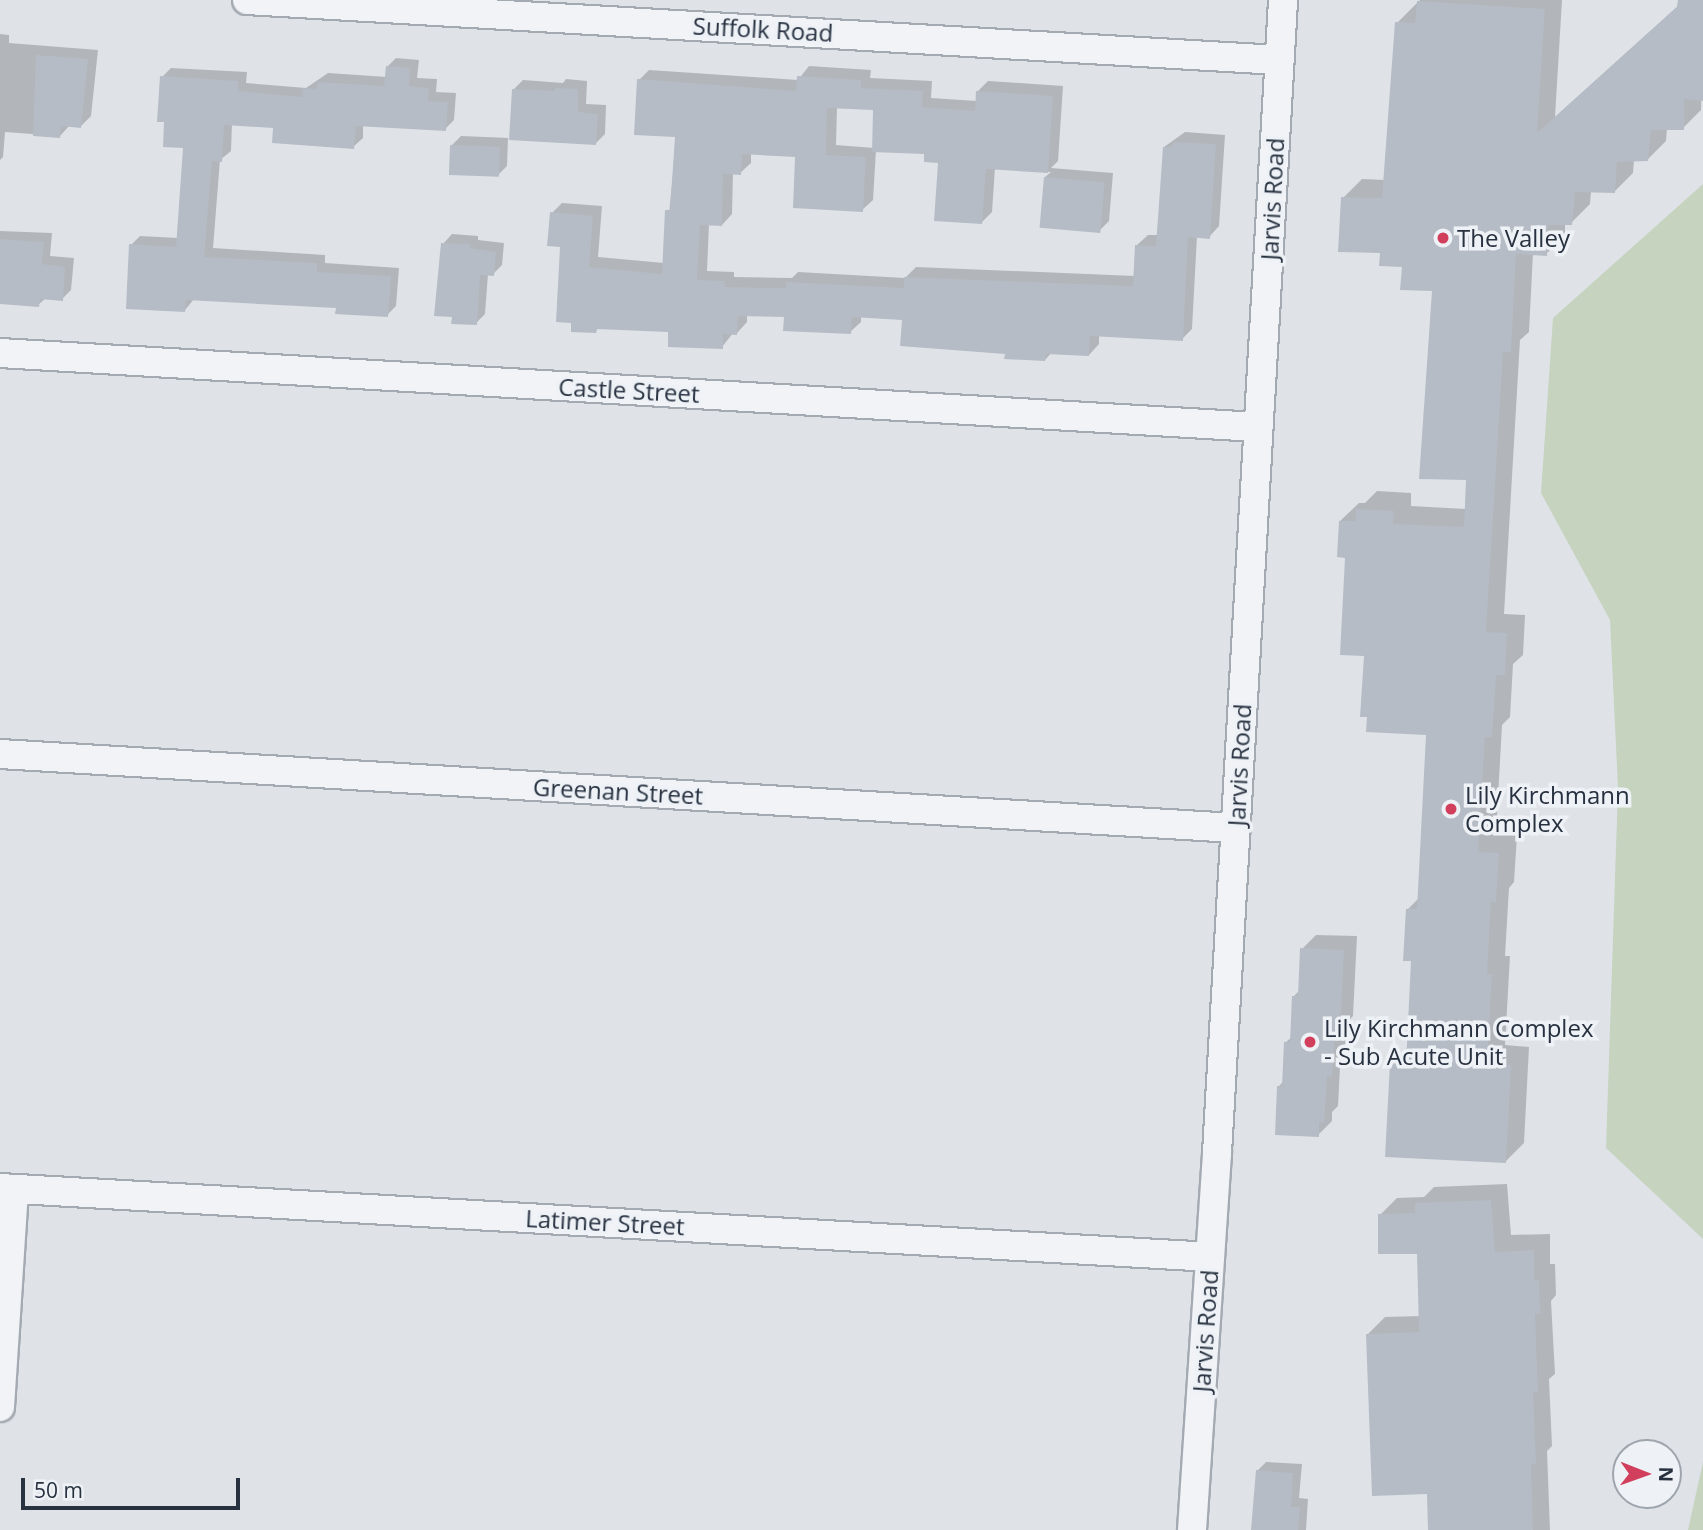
<!DOCTYPE html>
<html>
<head>
<meta charset="utf-8">
<style>
	body { margin:0 }
	#map { position:relative; width:1703px; height:1530px; overflow:hidden; background:#dfe3e8; font-family:"Open Sans",sans-serif }
	div>[style] { position:absolute }
	[style*='--x'] { left:calc(var(--x)*1px); top:calc(var(--y)*1px); width:calc(var(--w)*1px); rotate:calc(var(--a)*1deg) }
	.green>* { inset:0; background:#c5d3bf }
	.shadow>* { inset:0; background:#0003 }
	.building>* { inset:0; background:#b6bcc5; transform-origin:0 0 }
	.roads { filter:drop-shadow(2px 0 #a4aab2) drop-shadow(-2px 0 #a4aab2) drop-shadow(0 2px #a4aab2) drop-shadow(0 -2px #a4aab2) }
	.minor>* { height:28px; margin:-14px; padding:0 14px; transform-origin:14px; border-radius:14px; background:#f1f3f7 }
	.dots>* { width:19px; height:19px; translate:-50% -50%; box-sizing:border-box; border:4px solid #eef2f6; border-radius:50% }
	span { translate:-50% -50%; white-space:nowrap; text-align:center; line-height:1.15; -webkit-text-stroke:7px #eef2f6; paint-order:stroke }
	.street-label { font-size:24px; color:#273140 }
	.poi-label { font-size:24px; color:#273140 }
	.left { translate:0 -50%; text-align:left }
	.north { position:absolute; left:1612px; top:1439px; width:70px; height:70px; box-sizing:border-box; background:#eef2f6; border:2px solid #9ea5ad; border-radius:50%; rotate:91deg; font-size:19px; font-weight:700; line-height:28px; text-align:center; color:#273140 }
	.north::after { content:''; display:block; margin:auto; width:24px; height:32px; background:#d23f5d; clip-path:polygon(50% 0,100% 100%,50% 72%,0 100%) }
	.scale { position:absolute; left:21px; top:1478px; width:219px; height:32px; box-sizing:border-box; border:4px solid #273140; border-top:0; padding-left:9px; font-size:21px; line-height:24px; white-space:nowrap; color:#273140; -webkit-text-stroke:5px #eef2f6; paint-order:stroke }
</style>
</head>
<body>
<div id="map">
	<div class="green">
		<i style="clip-path:polygon(1703px 184px,1703px 1239px,1606px 1148px,1618px 788px,1610px 620px,1541px 493px,1553px 318px)"></i>
		<i style="clip-path:polygon(1703px 1462px,1703px 1530px,1688px 1530px)"></i>
	</div>
	<div class="shadow">
		<i style="clip-path:polygon(1420px 0,1562px 0,1555px 117px,1679px 5px,1680px 0,1703px 0,1701px 110px,1683px 128px,1667px 128px,1666px 141px,1647px 160px,1634px 160px,1633px 173px,1615px 191px,1591px 191px,1590px 204px,1571px 223px,1565px 223px,1565px 235px,1546px 254px,1533px 253px,1529px 332px,1520px 340px,1504px 614px,1525px 615px,1523px 655px,1513px 664px,1510px 717px,1502px 725px,1496px 834px,1517px 835px,1514px 882px,1509px 888px,1505px 956px,1510px 956px,1505px 1045px,1529px 1047px,1524px 1143px,1506px 1161px,1391px 1064px,1409px 1046px,1413px 960px,1407px 910px,1419px 898px,1428px 734px,1366px 654px,1340px 521px,1359px 503px,1365px 503px,1377px 491px,1411px 493px,1411px 506px,1466px 509px,1468px 478px,1434px 289px,1382px 251px,1343px 198px,1362px 179px,1385px 180px,1397px 23px)"></i>
		<i style="clip-path:polygon(0 34px,9px 35px,9px 43px,98px 50px,91px 116px,81px 126px,70px 125px,60px 136px,5px 132px,3px 157px,0 160px)"></i>
		<i style="clip-path:polygon(396px 58px,419px 60px,417px 78px,437px 79px,436px 92px,456px 93px,454px 120px,445px 129px,363px 124px,363px 138px,353px 147px,275px 126px,232px 124px,231px 151px,220px 160px,213px 248px,325px 255px,325px 263px,399px 268px,396px 306px,387px 315px,338px 306px,194px 299px,185px 310px,131px 245px,140px 236px,178px 238px,185px 147px,166px 120px,162px 77px,171px 68px,247px 72px,246px 83px,306px 88px,328px 73px,387px 77px,387px 67px)"></i>
		<i style="clip-path:polygon(evenodd,809px 66px,871px 70px,870px 78px,932px 81px,931px 98px,977px 101px,978px 91px,988px 81px,1063px 86px,1058px 161px,1051px 168px,1113px 173px,1109px 221px,1100px 230px,1045px 177px,1051px 172px,995px 168px,992px 212px,981px 223px,940px 161px,926px 152px,876px 150px,873px 200px,862px 210px,797px 156px,751px 153px,751px 163px,740px 173px,733px 173px,732px 214px,722px 225px,709px 224px,707px 271px,734px 272px,734px 277px,792px 278px,798px 272px,905px 278px,916px 267px,1135px 276px,1137px 245px,1148px 235px,1159px 235px,1164px 147px,1185px 132px,1225px 135px,1219px 226px,1209px 237px,1197px 236px,1192px 329px,1182px 339px,1099px 335px,1099px 344px,1089px 355px,1052px 352px,1045px 360px,1006px 352px,904px 318px,861px 316px,861px 322px,850px 332px,786px 315px,747px 314px,747px 322px,737px 333px,733px 333px,722px 347px,670px 331px,599px 327px,596px 331px,552px 213px,562px 203px,602px 206px,598px 257px,664px 263px,677px 135px,639px 80px,649px 70px,798px 80px,809px 66px,837px 107px,875px 109px,874px 148px,836px 145px,837px 107px)"></i>
		<i style="clip-path:polygon(566px 79px,587px 81px,586px 104px,606px 105px,605px 134px,596px 143px,508px 138px,507px 166px,498px 175px,451px 146px,461px 136px,511px 138px,514px 89px,523px 80px,563px 83px)"></i>
		<i style="clip-path:polygon(0 231px,52px 233px,50px 256px,74px 258px,71px 290px,62px 299px,46px 298px,38px 305px,0 302px)"></i>
		<i style="clip-path:polygon(452px 234px,478px 236px,478px 240px,504px 243px,502px 265px,493px 274px,488px 274px,485px 314px,476px 323px,443px 244px)"></i>
		<i style="clip-path:polygon(1316px 935px,1357px 936px,1353px 1016px,1348px 1021px,1346px 1061px,1340px 1067px,1338px 1106px,1332px 1112px,1332px 1121px,1318px 1135px,1279px 1086px,1284px 1081px,1286px 1042px,1292px 1037px,1294px 996px,1300px 990px,1302px 949px)"></i>
		<i style="clip-path:polygon(1507px 1184px,1511px 1235px,1550px 1234px,1550px 1264px,1555px 1264px,1556px 1295px,1551px 1301px,1555px 1374px,1549px 1379px,1552px 1446px,1547px 1451px,1550px 1530px,1430px 1530px,1429px 1492px,1368px 1334px,1385px 1317px,1421px 1316px,1419px 1252px,1380px 1215px,1397px 1198px,1424px 1197px,1434px 1187px)"></i>
		<i style="clip-path:polygon(1266px 1462px,1302px 1464px,1299px 1498px,1308px 1499px,1306px 1530px,1253px 1530px,1257px 1471px)"></i>
	</div>
	<div class="building">
		<i style="clip-path:polygon(1678px 0,1703px 0,1703px 101px,1684px 99px,1684px 130px,1651px 130px,1648px 161px,1617px 162px,1615px 193px,1575px 192px,1572px 225px,1548px 225px,1547px 256px,1516px 254px,1511px 352px,1503px 352px,1486px 632px,1507px 633px,1505px 675px,1496px 675px,1492px 737px,1485px 737px,1478px 852px,1499px 853px,1496px 902px,1491px 902px,1487px 974px,1492px 974px,1487px 1063px,1511px 1065px,1506px 1163px,1385px 1157px,1390px 1063px,1406px 1064px,1411px 961px,1403px 961px,1406px 909px,1417px 909px,1426px 735px,1366px 732px,1367px 717px,1360px 717px,1364px 656px,1340px 655px,1345px 558px,1337px 557px,1339px 521px,1356px 521px,1356px 509px,1394px 511px,1393px 524px,1464px 527px,1466px 480px,1419px 479px,1432px 291px,1400px 290px,1402px 267px,1379px 266px,1380px 253px,1338px 252px,1341px 197px,1382px 198px,1395px 22px,1415px 23px,1417px 1px,1545px 9px,1537px 133px,1677px 7px)"></i>
		<i style="clip-path:polygon(36px 55px,88px 59px,81px 128px,61px 126px,60px 138px,33px 136px)"></i>
		<i style="clip-path:polygon(386px 66px,410px 68px,409px 86px,429px 88px,428px 101px,448px 102px,446px 131px,356px 126px,354px 149px,272px 143px,273px 128px,224px 125px,222px 162px,212px 161px,204px 257px,317px 263px,317px 272px,391px 276px,388px 317px,335px 314px,336px 308px,186px 300px,185px 312px,126px 309px,129px 244px,176px 247px,183px 148px,163px 147px,164px 122px,157px 122px,160px 76px,238px 81px,238px 91px,302px 97px,303px 88px,317px 89px,317px 82px,384px 86px)"></i>
		<i style="clip-path:polygon(797px 76px,861px 80px,861px 88px,923px 91px,922px 107px,975px 111px,976px 91px,1053px 96px,1048px 173px,986px 169px,982px 224px,934px 221px,938px 163px,924px 162px,924px 154px,872px 152px,873px 110px,827px 108px,826px 155px,866px 157px,863px 212px,793px 208px,795px 157px,742px 154px,741px 175px,723px 174px,722px 226px,700px 225px,697px 280px,725px 281px,725px 287px,786px 288px,786px 282px,904px 288px,904px 277px,1133px 286px,1135px 245px,1156px 246px,1163px 147px,1172px 147px,1173px 142px,1216px 144px,1210px 239px,1188px 237px,1183px 341px,1090px 336px,1089px 356px,1046px 354px,1045px 361px,1004px 359px,1005px 354px,900px 346px,902px 320px,852px 317px,851px 334px,783px 331px,784px 317px,738px 316px,737px 335px,723px 334px,723px 349px,668px 347px,668px 332px,597px 329px,596px 333px,571px 332px,571px 323px,556px 322px,560px 247px,547px 246px,550px 212px,593px 216px,589px 267px,662px 274px,665px 210px,670px 210px,675px 137px,634px 135px,637px 79px,796px 91px)"></i>
		<i style="clip-path:polygon(555px 88px,578px 89px,578px 112px,598px 114px,596px 145px,509px 140px,512px 89px,555px 91px)"></i>
		<i style="left:450px;top:145px;width:50px;height:30px;rotate:2deg"></i>
		<i style="left:1044px;top:177px;width:61px;height:51px;rotate:5deg"></i>
		<i style="clip-path:polygon(0 239px,44px 242px,42px 264px,65px 267px,63px 301px,40px 299px,39px 307px,0 304px)"></i>
		<i style="clip-path:polygon(441px 243px,470px 244px,470px 248px,496px 252px,494px 276px,480px 275px,477px 325px,451px 324px,452px 317px,434px 316px)"></i>
		<i style="clip-path:polygon(1300px 948px,1344px 950px,1340px 1032px,1335px 1032px,1332px 1077px,1327px 1076px,1324px 1122px,1319px 1122px,1319px 1137px,1275px 1135px,1277px 1086px,1282px 1086px,1284px 1042px,1290px 1042px,1292px 996px,1298px 996px)"></i>
		<i style="clip-path:polygon(1491px 1200px,1495px 1252px,1534px 1250px,1534px 1281px,1539px 1280px,1540px 1314px,1535px 1314px,1538px 1393px,1533px 1392px,1536px 1465px,1531px 1464px,1533px 1530px,1428px 1530px,1427px 1494px,1372px 1496px,1366px 1334px,1419px 1332px,1417px 1254px,1378px 1254px,1378px 1214px,1415px 1213px,1415px 1203px)"></i>
		<i style="clip-path:polygon(1256px 1470px,1293px 1473px,1291px 1507px,1300px 1507px,1298px 1530px,1251px 1530px)"></i>
	</div>
	<div class="roads">
		<div class="minor">
			<i style="--x:247;--y:0;--w:1034;--a:3.33"></i>
			<i style="--x:0;--y:353;--w:1259;--a:3.37"></i>
			<i style="--x:0;--y:754;--w:1238;--a:3.43"></i>
			<i style="--x:0;--y:1188;--w:1212;--a:3.26"></i>
			<i style="--x:0;--y:1407;--w:218;--a:-86.3"></i>
			<i style="--x:1192;--y:1530;--w:378;--a:-86.2"></i>
			<i style="--x:1217;--y:1153;--w:1155;--a:-86.72"></i>
		</div>
	</div>
	<div class="dots">
		<i style="left:1443px;top:238px;background:#d23f5d"></i>
		<i style="left:1451px;top:809px;background:#d23f5d"></i>
		<i style="left:1310px;top:1042px;background:#d23f5d"></i>
	</div>
	<div class="street-label">
		<span style="left:763px;top:29px;rotate:3deg">Suffolk Road</span>
		<span style="left:1272px;top:199px;rotate:-87deg">Jarvis Road</span>
		<span style="left:629px;top:390px;rotate:3deg">Castle Street</span>
		<span style="left:1239px;top:765px;rotate:-87deg">Jarvis Road</span>
		<span style="left:618px;top:791px;rotate:3deg">Greenan Street</span>
		<span style="left:605px;top:1222px;rotate:3deg">Latimer Street</span>
		<span style="left:1205px;top:1331px;rotate:-86deg">Jarvis Road</span>
	</div>
	<div class="poi-label">
		<span class="left" style="left:1457px;top:238px">The Valley</span>
		<span class="left" style="left:1465px;top:809px">Lily Kirchmann<br>Complex</span>
		<span class="left" style="left:1324px;top:1042px">Lily Kirchmann Complex<br>- Sub Acute Unit</span>
	</div>
	<div class="north">N</div>
	<div class="scale">50 m</div>
</div>
</body>
</html>
